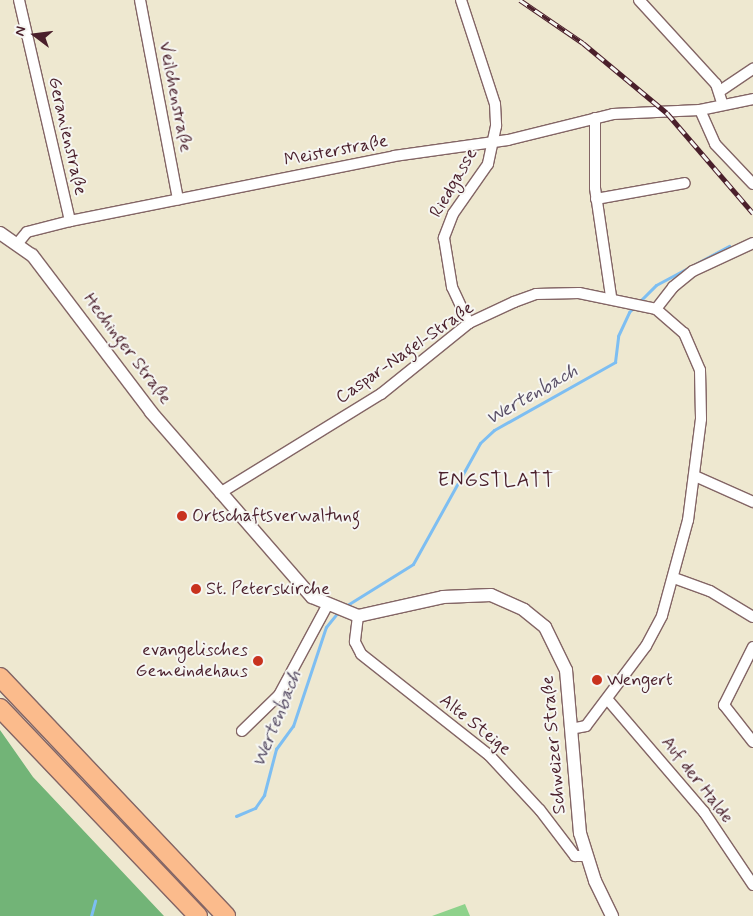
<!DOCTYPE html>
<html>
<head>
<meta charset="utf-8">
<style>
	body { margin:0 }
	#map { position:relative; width:753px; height:916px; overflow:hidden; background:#eee8d0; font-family:Mynerve,sans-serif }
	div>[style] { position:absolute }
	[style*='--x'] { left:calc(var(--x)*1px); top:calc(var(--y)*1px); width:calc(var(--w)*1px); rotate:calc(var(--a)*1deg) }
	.green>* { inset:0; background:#8ed28b }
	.forest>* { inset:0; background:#72b477 }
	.stream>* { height:3px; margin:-1.5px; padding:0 1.5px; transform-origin:1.5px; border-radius:1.5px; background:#7dbef2 }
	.roads { filter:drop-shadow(1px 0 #836565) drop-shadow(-1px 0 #836565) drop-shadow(0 1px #836565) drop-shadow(0 -1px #836565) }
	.minor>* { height:10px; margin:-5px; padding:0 5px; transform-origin:5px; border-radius:5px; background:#fff }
	.tertiary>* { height:12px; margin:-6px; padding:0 6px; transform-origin:6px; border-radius:6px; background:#fff }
	.trunk>* { height:18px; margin:-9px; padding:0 9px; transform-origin:9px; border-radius:9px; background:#fbbb8c }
	.rail>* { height:5px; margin-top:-2.5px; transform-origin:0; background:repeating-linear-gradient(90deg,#f6f6f2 0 9px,#4a1f2b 0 18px); box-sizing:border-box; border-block:1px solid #4a1f2b }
	.dots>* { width:14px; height:14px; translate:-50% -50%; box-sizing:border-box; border:2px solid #f6f6f2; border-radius:50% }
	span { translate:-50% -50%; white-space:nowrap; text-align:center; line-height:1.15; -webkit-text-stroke:4px #f6f6f2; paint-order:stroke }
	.street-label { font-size:18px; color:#4a1f2b }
	.poi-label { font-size:18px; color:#4a1f2b }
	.left { translate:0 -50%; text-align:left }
	.right { translate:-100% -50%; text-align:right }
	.water-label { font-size:19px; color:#594f67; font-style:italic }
	.quarter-label { font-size:20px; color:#4a1f2b; letter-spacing:1px }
	.north { position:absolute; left:10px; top:10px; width:50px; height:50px; -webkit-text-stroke:4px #f6f6f2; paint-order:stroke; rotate:285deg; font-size:14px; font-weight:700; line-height:20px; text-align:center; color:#4a1f2b }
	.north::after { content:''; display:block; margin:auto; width:18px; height:22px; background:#4a1f2b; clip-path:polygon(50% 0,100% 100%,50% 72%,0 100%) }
</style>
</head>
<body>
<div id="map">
	<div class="green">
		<i style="clip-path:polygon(465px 904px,470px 916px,432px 916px)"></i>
	</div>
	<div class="forest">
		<i style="clip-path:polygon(0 730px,33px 777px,164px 916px,0 916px)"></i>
	</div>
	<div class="stream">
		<i style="--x:344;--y:607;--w:81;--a:-31.9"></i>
		<i style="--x:413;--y:564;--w:138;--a:-61"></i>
		<i style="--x:480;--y:443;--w:19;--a:-43"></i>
		<i style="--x:494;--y:430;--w:139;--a:-29.3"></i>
		<i style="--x:615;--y:362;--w:26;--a:-83"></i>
		<i style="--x:618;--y:336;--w:26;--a:-65"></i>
		<i style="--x:629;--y:312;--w:38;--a:-45"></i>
		<i style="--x:656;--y:285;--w:83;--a:-28.1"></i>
		<i style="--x:236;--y:816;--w:21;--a:-23"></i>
		<i style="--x:255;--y:808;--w:16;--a:-55"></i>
		<i style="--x:264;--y:795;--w:48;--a:-75.4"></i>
		<i style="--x:276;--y:749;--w:29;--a:-54"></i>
		<i style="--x:293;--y:726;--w:104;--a:-71.6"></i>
		<i style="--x:326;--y:627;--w:21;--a:-51"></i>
		<i style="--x:91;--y:916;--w:16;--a:-75"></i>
	</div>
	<div class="roads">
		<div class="minor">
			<i style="--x:19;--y:0;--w:227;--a:77"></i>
			<i style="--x:140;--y:0;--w:203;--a:79.2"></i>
			<i style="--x:461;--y:0;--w:109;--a:71.9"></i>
			<i style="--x:495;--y:104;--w:22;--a:87"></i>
			<i style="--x:496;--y:126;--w:39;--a:102"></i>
			<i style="--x:488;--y:164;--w:61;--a:125"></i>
			<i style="--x:453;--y:214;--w:26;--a:111"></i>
			<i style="--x:444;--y:238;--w:50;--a:80.7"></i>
			<i style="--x:452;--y:287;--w:40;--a:65"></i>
			<i style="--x:639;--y:0;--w:114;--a:47.5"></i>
			<i style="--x:716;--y:84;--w:22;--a:72"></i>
			<i style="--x:720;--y:91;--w:40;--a:-34"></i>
			<i style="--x:700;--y:110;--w:37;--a:66"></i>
			<i style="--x:715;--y:144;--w:55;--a:46.5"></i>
			<i style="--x:595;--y:118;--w:70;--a:90"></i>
			<i style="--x:595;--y:188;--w:110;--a:81.6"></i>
			<i style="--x:596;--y:199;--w:90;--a:-10.2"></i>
			<i style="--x:18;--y:243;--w:14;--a:-51"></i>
			<i style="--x:27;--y:232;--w:44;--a:-14.3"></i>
			<i style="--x:70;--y:221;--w:330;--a:-11.3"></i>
			<i style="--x:394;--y:156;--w:115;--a:-8"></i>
			<i style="--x:508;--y:140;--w:108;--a:-13.9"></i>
			<i style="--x:613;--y:114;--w:87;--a:-2.6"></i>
			<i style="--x:700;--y:110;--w:54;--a:-11.7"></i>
			<i style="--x:656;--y:309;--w:28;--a:-52"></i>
			<i style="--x:673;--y:287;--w:26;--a:-39"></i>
			<i style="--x:693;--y:271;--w:66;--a:-25"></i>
			<i style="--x:695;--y:476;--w:64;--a:24.1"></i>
			<i style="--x:220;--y:493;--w:189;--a:-31.6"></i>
			<i style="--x:381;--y:394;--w:113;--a:-38.9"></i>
			<i style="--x:469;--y:323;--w:50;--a:-25"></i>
			<i style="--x:514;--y:302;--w:23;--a:-20"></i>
			<i style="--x:536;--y:294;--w:43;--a:-1.3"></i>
			<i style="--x:579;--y:293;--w:79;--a:11.7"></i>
			<i style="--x:656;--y:309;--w:37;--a:41"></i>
			<i style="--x:684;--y:333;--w:40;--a:66.6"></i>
			<i style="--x:700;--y:370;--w:49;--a:88.8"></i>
			<i style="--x:701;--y:419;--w:102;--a:97.3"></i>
			<i style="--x:688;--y:520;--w:99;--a:105.2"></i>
			<i style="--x:662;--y:616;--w:34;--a:118"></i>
			<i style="--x:646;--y:646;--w:100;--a:126.9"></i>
			<i style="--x:586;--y:726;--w:15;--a:169"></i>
			<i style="--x:674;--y:578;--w:38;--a:20"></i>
			<i style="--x:710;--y:591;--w:50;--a:31.2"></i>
			<i style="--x:358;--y:616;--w:26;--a:97"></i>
			<i style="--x:355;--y:642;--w:13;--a:63"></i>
			<i style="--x:361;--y:654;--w:163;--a:38.3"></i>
			<i style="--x:489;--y:755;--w:75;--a:47.2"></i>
			<i style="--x:540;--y:810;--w:58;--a:52.7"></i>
			<i style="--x:575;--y:856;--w:11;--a:0"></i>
			<i style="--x:753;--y:647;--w:65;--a:116.6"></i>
			<i style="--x:724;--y:705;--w:47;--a:51.9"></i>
			<i style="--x:608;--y:700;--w:148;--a:49.4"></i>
			<i style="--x:704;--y:812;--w:88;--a:56.1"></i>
			<i style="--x:242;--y:731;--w:52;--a:-44.2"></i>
			<i style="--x:279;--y:695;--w:101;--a:-61.7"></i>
		</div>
		<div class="tertiary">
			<i style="--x:0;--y:233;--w:39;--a:35"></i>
			<i style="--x:32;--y:255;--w:197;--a:52.8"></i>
			<i style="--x:151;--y:412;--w:245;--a:49"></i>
			<i style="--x:312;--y:597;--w:50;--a:22.4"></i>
			<i style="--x:358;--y:616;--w:87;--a:-12.6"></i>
			<i style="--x:443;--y:597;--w:48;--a:-2.4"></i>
			<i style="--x:491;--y:595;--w:36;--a:24"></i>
			<i style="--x:524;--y:610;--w:27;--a:39"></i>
			<i style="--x:545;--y:627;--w:48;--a:64"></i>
			<i style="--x:566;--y:670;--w:164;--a:85.1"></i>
			<i style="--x:580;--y:833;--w:50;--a:72.6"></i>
			<i style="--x:595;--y:881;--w:39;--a:64"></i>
		</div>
		<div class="trunk">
			<i style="--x:0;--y:677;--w:329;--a:46.6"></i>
			<i style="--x:0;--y:708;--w:287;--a:46.4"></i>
		</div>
	</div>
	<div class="rail">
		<i style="--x:520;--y:0;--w:76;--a:34.3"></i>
		<i style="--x:583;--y:43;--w:109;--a:39.8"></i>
		<i style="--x:667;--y:113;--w:132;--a:49.3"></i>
	</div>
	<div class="dots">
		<i style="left:182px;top:516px;background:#c8321e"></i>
		<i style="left:196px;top:589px;background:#c8321e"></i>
		<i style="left:258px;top:661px;background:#c8321e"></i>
		<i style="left:597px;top:680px;background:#c8321e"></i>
	</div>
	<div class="street-label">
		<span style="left:175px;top:97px;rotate:79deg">Veilchenstraße</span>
		<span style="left:67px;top:136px;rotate:77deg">Geranienstraße</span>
		<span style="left:336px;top:151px;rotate:-11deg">Meisterstraße</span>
		<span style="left:454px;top:183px;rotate:-60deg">Riedgasse</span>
		<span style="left:127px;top:349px;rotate:53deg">Hechinger Straße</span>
		<span style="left:405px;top:353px;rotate:-35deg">Caspar-Nagel-Straße</span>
		<span style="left:475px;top:725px;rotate:39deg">Alte Steige</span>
		<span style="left:554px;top:745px;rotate:-95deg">Schweizer Straße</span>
		<span style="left:697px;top:780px;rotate:52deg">Auf der Halde</span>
	</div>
	<div class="poi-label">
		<span class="left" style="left:192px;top:516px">Ortschaftsverwaltung</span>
		<span class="left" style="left:206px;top:589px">St. Peterskirche</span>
		<span class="right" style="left:248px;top:661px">evangelisches<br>Gemeindehaus</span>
		<span class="left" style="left:607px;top:680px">Wengert</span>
	</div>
	<div class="water-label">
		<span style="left:532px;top:395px;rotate:-30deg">Wertenbach</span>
		<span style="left:277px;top:719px;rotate:-68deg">Wertenbach</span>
	</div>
	<div class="quarter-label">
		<span style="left:496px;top:480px">ENGSTLATT</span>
	</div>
	<div class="north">N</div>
</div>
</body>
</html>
